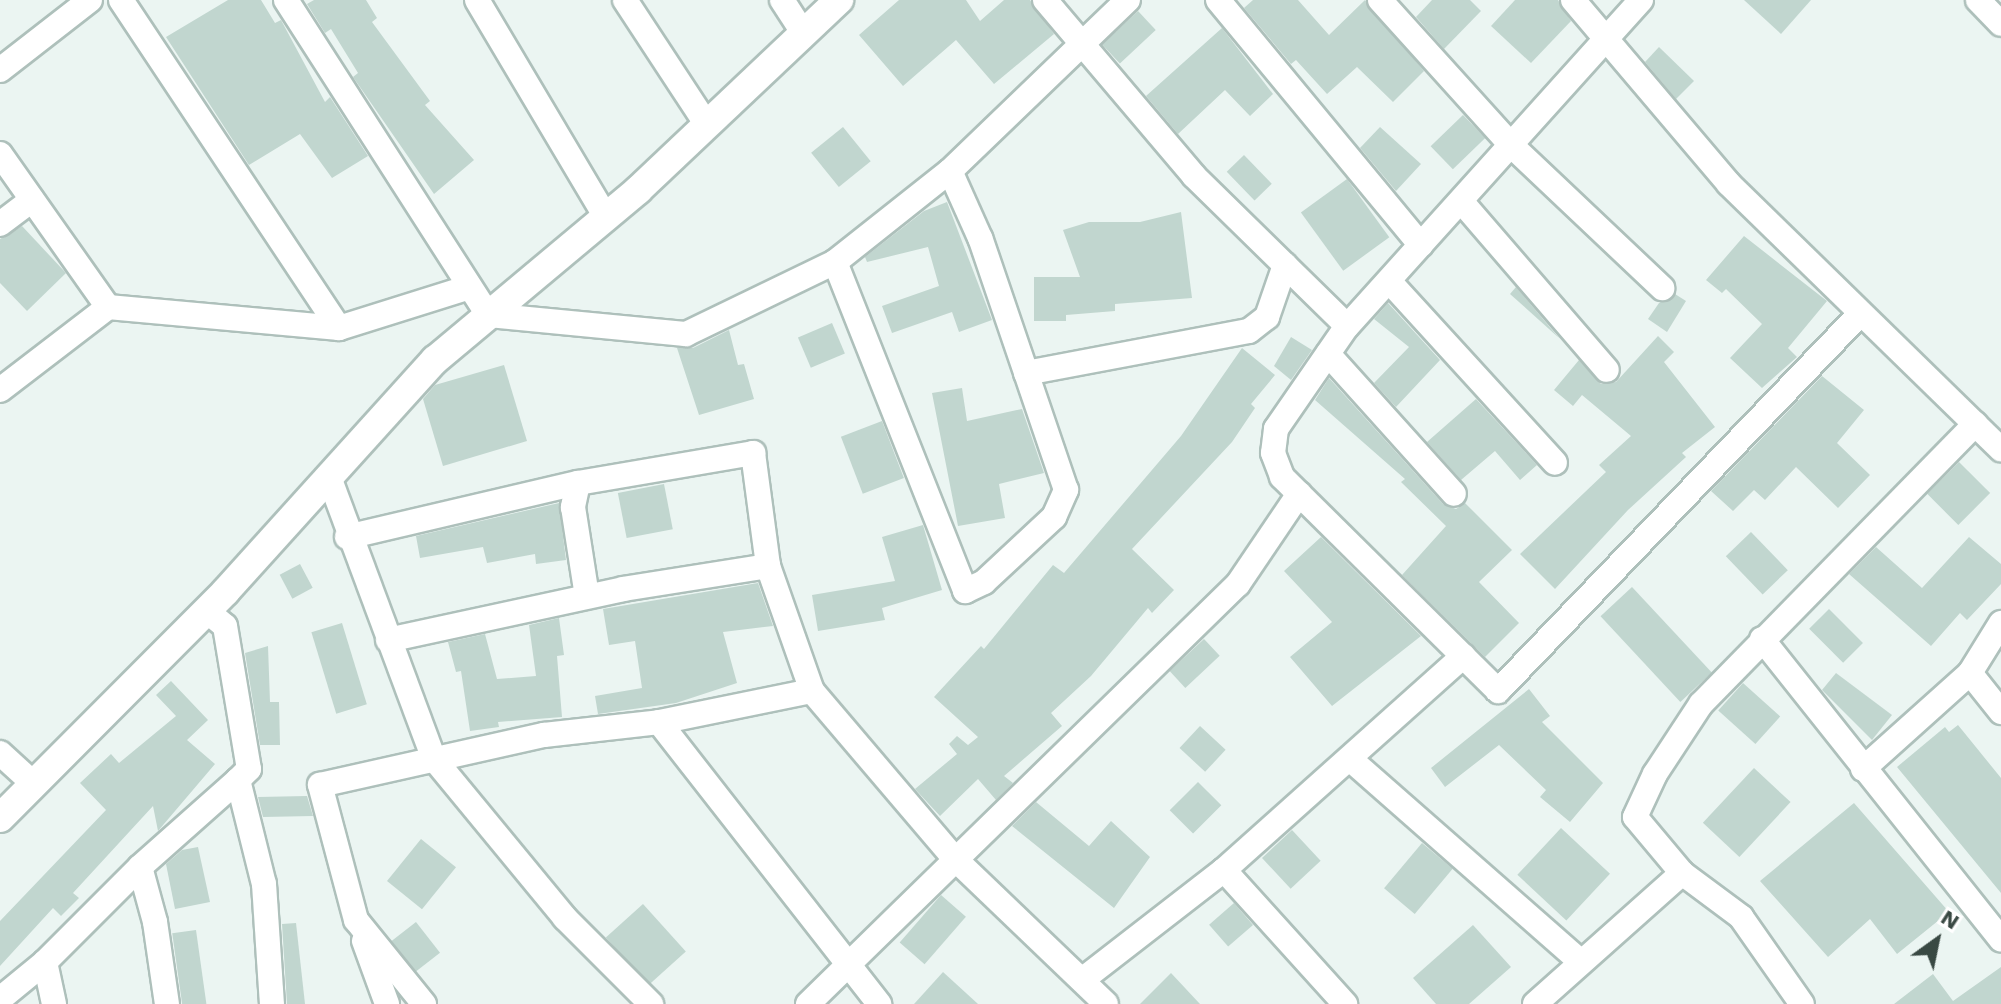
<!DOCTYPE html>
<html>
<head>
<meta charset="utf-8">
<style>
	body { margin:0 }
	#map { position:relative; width:2001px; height:1004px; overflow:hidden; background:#ebf5f2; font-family:"Work Sans",sans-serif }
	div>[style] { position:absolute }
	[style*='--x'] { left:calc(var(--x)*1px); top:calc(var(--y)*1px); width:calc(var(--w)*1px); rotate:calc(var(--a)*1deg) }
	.building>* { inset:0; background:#c1d6cf; transform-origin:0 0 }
	.roads { filter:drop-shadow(2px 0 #aec0bb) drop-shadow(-2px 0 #aec0bb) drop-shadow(0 2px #aec0bb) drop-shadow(0 -2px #aec0bb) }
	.minor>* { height:24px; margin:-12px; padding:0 12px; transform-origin:12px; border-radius:12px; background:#fff }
	.tertiary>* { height:28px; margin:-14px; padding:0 14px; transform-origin:14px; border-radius:14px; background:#fff }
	span { translate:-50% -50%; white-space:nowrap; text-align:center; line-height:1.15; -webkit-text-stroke:6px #fff; paint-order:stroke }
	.north { position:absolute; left:1897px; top:900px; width:80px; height:80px; -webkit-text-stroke:6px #fff; paint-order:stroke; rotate:33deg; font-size:22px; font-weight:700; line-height:32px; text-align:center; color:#394943 }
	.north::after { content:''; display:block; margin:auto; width:28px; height:36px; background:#394943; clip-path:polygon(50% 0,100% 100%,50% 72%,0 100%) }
</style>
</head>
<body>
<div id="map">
	<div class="building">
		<i style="clip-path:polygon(228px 0,261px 0,275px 23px,281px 20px,325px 102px,330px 97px,368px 156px,332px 178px,300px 134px,249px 165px,166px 37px)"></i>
		<i style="clip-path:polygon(314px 0,366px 0,377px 18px,372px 22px,430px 101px,425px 105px,474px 160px,434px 194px,353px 77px,358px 73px,331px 29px,325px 33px,307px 4px)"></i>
		<i style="clip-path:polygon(899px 0,966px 0,980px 21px,1004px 0,1030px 0,1054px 34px,994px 84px,956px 40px,903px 86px,859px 35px)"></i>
		<i style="clip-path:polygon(1253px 0,1298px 0,1329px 35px,1365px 0,1424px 71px,1393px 102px,1357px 67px,1327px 94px,1296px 60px,1291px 64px,1244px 8px)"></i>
		<i style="clip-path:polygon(1432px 0,1470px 0,1481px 11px,1444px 49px,1416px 17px)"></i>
		<i style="clip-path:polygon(1515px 0,1558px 0,1571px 21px,1531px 63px,1491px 26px)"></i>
		<i style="clip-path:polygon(1744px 0,1811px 0,1781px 34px)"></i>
		<i style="left:1138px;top:11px;width:26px;height:49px;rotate:47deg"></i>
		<i style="clip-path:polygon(1222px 28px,1273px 94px,1250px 116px,1225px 90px,1178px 134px,1146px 96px)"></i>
		<i style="clip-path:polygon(1659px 47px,1694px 81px,1676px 99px,1645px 62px)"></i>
		<i style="left:1463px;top:115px;width:32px;height:45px;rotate:46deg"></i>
		<i style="left:843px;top:127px;width:44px;height:41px;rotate:51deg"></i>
		<i style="clip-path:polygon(1380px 127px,1421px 164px,1396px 191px,1360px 148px)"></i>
		<i style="left:1244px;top:155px;width:40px;height:24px;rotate:46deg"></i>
		<i style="left:1347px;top:179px;width:72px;height:57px;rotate:54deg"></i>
		<i style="clip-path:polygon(947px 202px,992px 320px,959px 332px,952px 312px,892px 333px,882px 306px,939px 286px,928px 247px,867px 262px,865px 257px,924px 211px)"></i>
		<i style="clip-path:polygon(1181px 212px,1192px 298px,1115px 304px,1115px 311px,1066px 315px,1066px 321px,1034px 321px,1034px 277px,1080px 277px,1063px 230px,1089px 222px,1140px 222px)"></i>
		<i style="clip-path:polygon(22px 226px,66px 273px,27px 311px,0 283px,0 239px)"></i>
		<i style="clip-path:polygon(1744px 236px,1827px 301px,1788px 348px,1797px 357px,1762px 388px,1730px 358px,1762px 324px,1726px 289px,1722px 293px,1706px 280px)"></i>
		<i style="clip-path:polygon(1516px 287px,1559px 338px,1510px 294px)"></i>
		<i style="clip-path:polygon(1675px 294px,1686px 301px,1667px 332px,1648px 319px,1659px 303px)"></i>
		<i style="clip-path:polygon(1388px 303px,1440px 360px,1396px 407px,1374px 383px,1409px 347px,1374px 319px)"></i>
		<i style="left:832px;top:323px;width:33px;height:37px;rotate:67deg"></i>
		<i style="clip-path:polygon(729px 330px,738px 365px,744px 364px,754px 399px,699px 415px,677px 348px,693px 348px)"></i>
		<i style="clip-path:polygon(1658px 336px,1674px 352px,1664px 362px,1715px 427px,1682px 453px,1686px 457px,1628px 510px,1555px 589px,1520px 554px,1606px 472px,1599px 465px,1631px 436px,1582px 395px,1573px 406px,1554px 390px,1579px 360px,1601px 384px,1616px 382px)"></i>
		<i style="clip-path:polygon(1291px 337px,1312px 350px,1291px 380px,1274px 366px)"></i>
		<i style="clip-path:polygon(1242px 348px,1275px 375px,1251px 404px,1255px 408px,1232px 442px,1132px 549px,1174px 590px,1152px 613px,1148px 608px,1091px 676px,1051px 713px,1062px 726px,1004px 776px,1013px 783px,996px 800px,978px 779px,940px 816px,915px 789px,957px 754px,949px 744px,957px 736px,968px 745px,978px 737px,934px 697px,981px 646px,984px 649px,1053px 565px,1064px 573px,1181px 436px)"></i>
		<i style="clip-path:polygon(504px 365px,527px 441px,443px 466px,423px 399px,435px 385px)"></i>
		<i style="clip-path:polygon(1822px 376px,1864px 410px,1837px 443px,1870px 475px,1838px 508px,1796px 467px,1765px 500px,1754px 490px,1733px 511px,1711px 491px)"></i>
		<i style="clip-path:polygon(1329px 378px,1443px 504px,1456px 509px,1465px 503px,1512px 550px,1479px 582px,1519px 623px,1485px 657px,1402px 575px,1446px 526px,1401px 482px,1405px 479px,1315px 400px)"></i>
		<i style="clip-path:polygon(962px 388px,967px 421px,1022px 409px,1044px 473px,999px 484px,1005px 518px,958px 526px,932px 393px)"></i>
		<i style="clip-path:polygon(1476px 399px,1537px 465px,1520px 480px,1495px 451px,1461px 480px,1427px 442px)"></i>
		<i style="left:882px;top:421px;width:61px;height:44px;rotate:69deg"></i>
		<i style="left:1959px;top:462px;width:44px;height:45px;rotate:45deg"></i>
		<i style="left:664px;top:484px;width:46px;height:47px;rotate:79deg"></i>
		<i style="clip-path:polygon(559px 503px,566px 560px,536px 564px,535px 554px,487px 563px,483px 547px,420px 558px,416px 536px)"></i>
		<i style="clip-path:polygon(923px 525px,942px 590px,882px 608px,885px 620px,818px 631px,812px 595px,895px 581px,882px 537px)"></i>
		<i style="left:1751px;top:532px;width:53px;height:35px;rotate:46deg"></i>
		<i style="clip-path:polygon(1321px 537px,1421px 636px,1332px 706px,1290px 657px,1332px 622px,1284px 571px)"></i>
		<i style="clip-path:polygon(1969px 537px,2001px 564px,2001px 584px,1967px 620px,1960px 613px,1931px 646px,1849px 574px,1876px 547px,1922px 588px)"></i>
		<i style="left:300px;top:564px;width:27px;height:23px;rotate:62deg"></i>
		<i style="clip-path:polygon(758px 583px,773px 626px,723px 632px,737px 683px,676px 703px,598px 714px,595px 696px,642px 688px,635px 641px,609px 645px,603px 609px)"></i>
		<i style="left:1632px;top:587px;width:117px;height:43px;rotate:47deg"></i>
		<i style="left:1829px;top:609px;width:48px;height:28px;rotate:45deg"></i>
		<i style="clip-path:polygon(559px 618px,564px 655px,557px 656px,562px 717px,498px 722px,499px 727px,470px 731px,461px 671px,456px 672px,448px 642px,485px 634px,497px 679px,536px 676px,529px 625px)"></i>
		<i style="left:342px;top:623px;width:85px;height:32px;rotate:73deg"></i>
		<i style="left:1204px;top:639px;width:23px;height:47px;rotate:47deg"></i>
		<i style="clip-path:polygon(268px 646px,270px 702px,279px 702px,280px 745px,260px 745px,245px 653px)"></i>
		<i style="clip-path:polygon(1836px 673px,1892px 715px,1872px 740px,1822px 690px)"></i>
		<i style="clip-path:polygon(171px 681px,208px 720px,187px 740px,215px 764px,158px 831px,153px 806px,73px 893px,79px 898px,61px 916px,53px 908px,0 966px,0 921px,106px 810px,80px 783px,111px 754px,119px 763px,176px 716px,156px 695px)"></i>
		<i style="left:1743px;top:683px;width:50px;height:37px;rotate:42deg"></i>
		<i style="clip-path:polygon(1529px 689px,1550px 716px,1542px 722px,1603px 783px,1570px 822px,1540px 797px,1546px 790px,1499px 745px,1445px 787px,1431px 768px)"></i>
		<i style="clip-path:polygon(1958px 725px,2001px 778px,2001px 893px,1897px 767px,1945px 727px,1949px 732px)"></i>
		<i style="left:1200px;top:726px;width:35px;height:30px;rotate:43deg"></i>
		<i style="left:1754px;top:768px;width:50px;height:75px;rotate:43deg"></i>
		<i style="left:1198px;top:782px;width:33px;height:40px;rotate:45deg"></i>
		<i style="clip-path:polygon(307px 796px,313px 816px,263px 817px,258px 797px)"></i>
		<i style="clip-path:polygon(1036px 802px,1089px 846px,1111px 821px,1150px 857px,1114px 908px,1012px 826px)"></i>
		<i style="clip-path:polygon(1854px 803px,1949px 912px,1897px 954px,1870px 919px,1828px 957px,1760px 881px)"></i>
		<i style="left:1561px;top:828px;width:67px;height:64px;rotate:43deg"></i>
		<i style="left:1292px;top:830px;width:42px;height:41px;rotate:47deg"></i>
		<i style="left:421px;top:839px;width:45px;height:54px;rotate:39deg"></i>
		<i style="left:1422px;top:843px;width:40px;height:59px;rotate:40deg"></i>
		<i style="clip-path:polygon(198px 847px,210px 902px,175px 909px,166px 864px,182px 850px)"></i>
		<i style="left:941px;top:895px;width:33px;height:63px;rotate:41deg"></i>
		<i style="left:1234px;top:903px;width:29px;height:33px;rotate:49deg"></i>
		<i style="left:643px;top:904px;width:64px;height:50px;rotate:48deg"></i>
		<i style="left:416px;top:922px;width:39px;height:31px;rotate:52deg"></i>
		<i style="clip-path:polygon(296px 923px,305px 1004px,287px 1004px,282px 924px)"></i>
		<i style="clip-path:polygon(1473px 925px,1511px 967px,1469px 1004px,1436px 1004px,1413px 978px)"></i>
		<i style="left:196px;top:930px;width:75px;height:24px;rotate:82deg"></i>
		<i style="clip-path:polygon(2001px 967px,2001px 1004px,1894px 1004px,1933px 974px,1953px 1001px)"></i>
		<i style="clip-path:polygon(943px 972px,978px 1004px,914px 1004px)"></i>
		<i style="clip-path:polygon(1171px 973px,1200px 1004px,1140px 1004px)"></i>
	</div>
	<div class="roads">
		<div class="minor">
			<i style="--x:121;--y:0;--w:394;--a:56.4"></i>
			<i style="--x:286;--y:0;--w:374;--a:57.3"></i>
			<i style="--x:488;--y:315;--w:199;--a:5.5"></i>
			<i style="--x:686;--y:334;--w:165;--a:-25.8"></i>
			<i style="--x:835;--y:262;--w:147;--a:-38.4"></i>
			<i style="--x:950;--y:171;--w:247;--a:-43.9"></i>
			<i style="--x:477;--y:0;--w:252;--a:59.3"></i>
			<i style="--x:625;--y:0;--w:149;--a:56.7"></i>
			<i style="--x:782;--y:0;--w:38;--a:57"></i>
			<i style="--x:1045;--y:0;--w:231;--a:49.7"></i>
			<i style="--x:1194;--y:176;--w:214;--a:44.4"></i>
			<i style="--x:1218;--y:0;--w:318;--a:50.4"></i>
			<i style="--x:1380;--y:0;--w:197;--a:47.9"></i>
			<i style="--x:1512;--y:146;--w:207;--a:43.4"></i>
			<i style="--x:1573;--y:0;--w:241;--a:49.7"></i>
			<i style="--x:1729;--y:184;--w:380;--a:44.3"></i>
			<i style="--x:1641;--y:0;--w:439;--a:132"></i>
			<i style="--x:1347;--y:326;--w:125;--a:124.6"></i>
			<i style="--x:1276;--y:429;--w:24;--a:97"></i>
			<i style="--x:1273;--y:453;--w:26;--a:69"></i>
			<i style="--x:1282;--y:477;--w:304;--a:44.7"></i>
			<i style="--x:1498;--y:691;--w:524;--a:-46.16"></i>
			<i style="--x:1978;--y:0;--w:33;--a:46"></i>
			<i style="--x:0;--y:70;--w:114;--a:-37.9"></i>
			<i style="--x:0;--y:154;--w:187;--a:54.8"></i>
			<i style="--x:1461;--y:201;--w:223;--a:49.2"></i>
			<i style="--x:0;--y:224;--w:40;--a:-37"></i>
			<i style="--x:835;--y:262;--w:354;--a:68.4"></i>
			<i style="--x:965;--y:591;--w:21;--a:-25"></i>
			<i style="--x:984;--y:582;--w:96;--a:-42.9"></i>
			<i style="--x:1054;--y:517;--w:30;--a:-66"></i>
			<i style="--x:1066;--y:490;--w:266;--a:-108.8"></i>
			<i style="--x:980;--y:238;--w:73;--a:-114.1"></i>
			<i style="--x:1389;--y:281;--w:246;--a:47.6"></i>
			<i style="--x:1328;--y:354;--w:188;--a:48"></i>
			<i style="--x:1026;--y:373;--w:227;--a:-10.7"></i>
			<i style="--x:1249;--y:331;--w:23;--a:-38"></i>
			<i style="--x:1267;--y:317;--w:55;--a:-70.9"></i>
			<i style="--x:0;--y:390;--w:136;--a:-37.5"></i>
			<i style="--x:108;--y:307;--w:232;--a:5.2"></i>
			<i style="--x:339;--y:328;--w:137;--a:-17.4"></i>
			<i style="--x:329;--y:477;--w:301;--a:69.6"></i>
			<i style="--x:434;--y:759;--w:206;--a:50.5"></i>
			<i style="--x:565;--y:918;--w:122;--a:45"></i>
			<i style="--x:578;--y:483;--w:25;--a:102"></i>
			<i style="--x:573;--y:507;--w:90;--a:81.1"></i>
			<i style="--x:347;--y:537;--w:237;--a:-13.2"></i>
			<i style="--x:578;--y:483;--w:178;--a:-9.7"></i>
			<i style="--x:753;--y:453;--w:114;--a:82.4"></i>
			<i style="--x:768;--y:566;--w:133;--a:70.6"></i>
			<i style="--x:207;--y:611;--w:23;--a:40"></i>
			<i style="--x:225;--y:626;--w:145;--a:80.5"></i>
			<i style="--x:249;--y:769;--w:16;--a:135"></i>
			<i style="--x:1762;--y:639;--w:384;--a:51.5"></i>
			<i style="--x:388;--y:640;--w:240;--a:-12.2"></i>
			<i style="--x:623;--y:589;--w:147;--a:-9"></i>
			<i style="--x:1970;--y:673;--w:59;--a:-58.2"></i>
			<i style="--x:659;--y:722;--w:156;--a:-11.5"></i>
			<i style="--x:812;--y:691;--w:221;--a:49.6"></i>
			<i style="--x:955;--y:859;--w:209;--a:43.8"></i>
			<i style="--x:0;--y:753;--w:46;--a:42.4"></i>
			<i style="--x:1351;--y:760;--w:306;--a:41.3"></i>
			<i style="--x:1863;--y:769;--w:144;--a:-41.9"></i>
			<i style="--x:1970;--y:673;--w:50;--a:51.5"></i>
			<i style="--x:140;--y:867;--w:57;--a:74.7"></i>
			<i style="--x:155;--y:922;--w:83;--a:81.7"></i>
			<i style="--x:1224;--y:870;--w:181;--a:47.9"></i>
			<i style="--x:1682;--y:873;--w:74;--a:36.7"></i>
			<i style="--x:1741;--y:917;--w:106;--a:55"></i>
			<i style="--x:364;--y:941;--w:67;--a:69.9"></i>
			<i style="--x:45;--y:962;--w:134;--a:-45"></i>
			<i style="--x:140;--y:867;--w:131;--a:-41.6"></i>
			<i style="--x:238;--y:780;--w:107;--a:76"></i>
			<i style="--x:264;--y:884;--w:120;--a:86.2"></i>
			<i style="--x:1082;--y:980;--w:180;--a:-37.8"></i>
			<i style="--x:1224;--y:870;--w:321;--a:-41.8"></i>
			<i style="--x:0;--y:999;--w:58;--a:-39.4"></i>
			<i style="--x:45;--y:962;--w:43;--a:77.9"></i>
			<i style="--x:424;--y:1004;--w:108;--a:-129"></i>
			<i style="--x:356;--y:920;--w:140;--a:-104.9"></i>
			<i style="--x:320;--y:785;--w:230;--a:-12.6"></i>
			<i style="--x:544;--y:735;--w:116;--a:-6.4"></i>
			<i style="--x:659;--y:722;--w:358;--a:52"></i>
			<i style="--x:808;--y:1004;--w:601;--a:-44.33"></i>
			<i style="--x:1238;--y:584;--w:109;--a:-55.9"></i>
			<i style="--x:1535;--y:1004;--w:197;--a:-41.7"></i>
			<i style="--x:1682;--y:873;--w:73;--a:-130"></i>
			<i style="--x:1635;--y:817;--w:47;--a:-65.1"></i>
			<i style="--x:1655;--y:774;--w:84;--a:-56.7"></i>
			<i style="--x:1701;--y:704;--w:392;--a:-45.6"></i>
		</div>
		<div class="tertiary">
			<i style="--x:0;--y:818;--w:320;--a:-45.1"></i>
			<i style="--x:226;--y:591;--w:312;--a:-47.9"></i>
			<i style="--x:435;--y:360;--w:265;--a:-39.9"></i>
			<i style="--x:638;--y:190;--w:277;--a:-43.4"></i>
		</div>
	</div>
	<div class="north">N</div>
</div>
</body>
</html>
